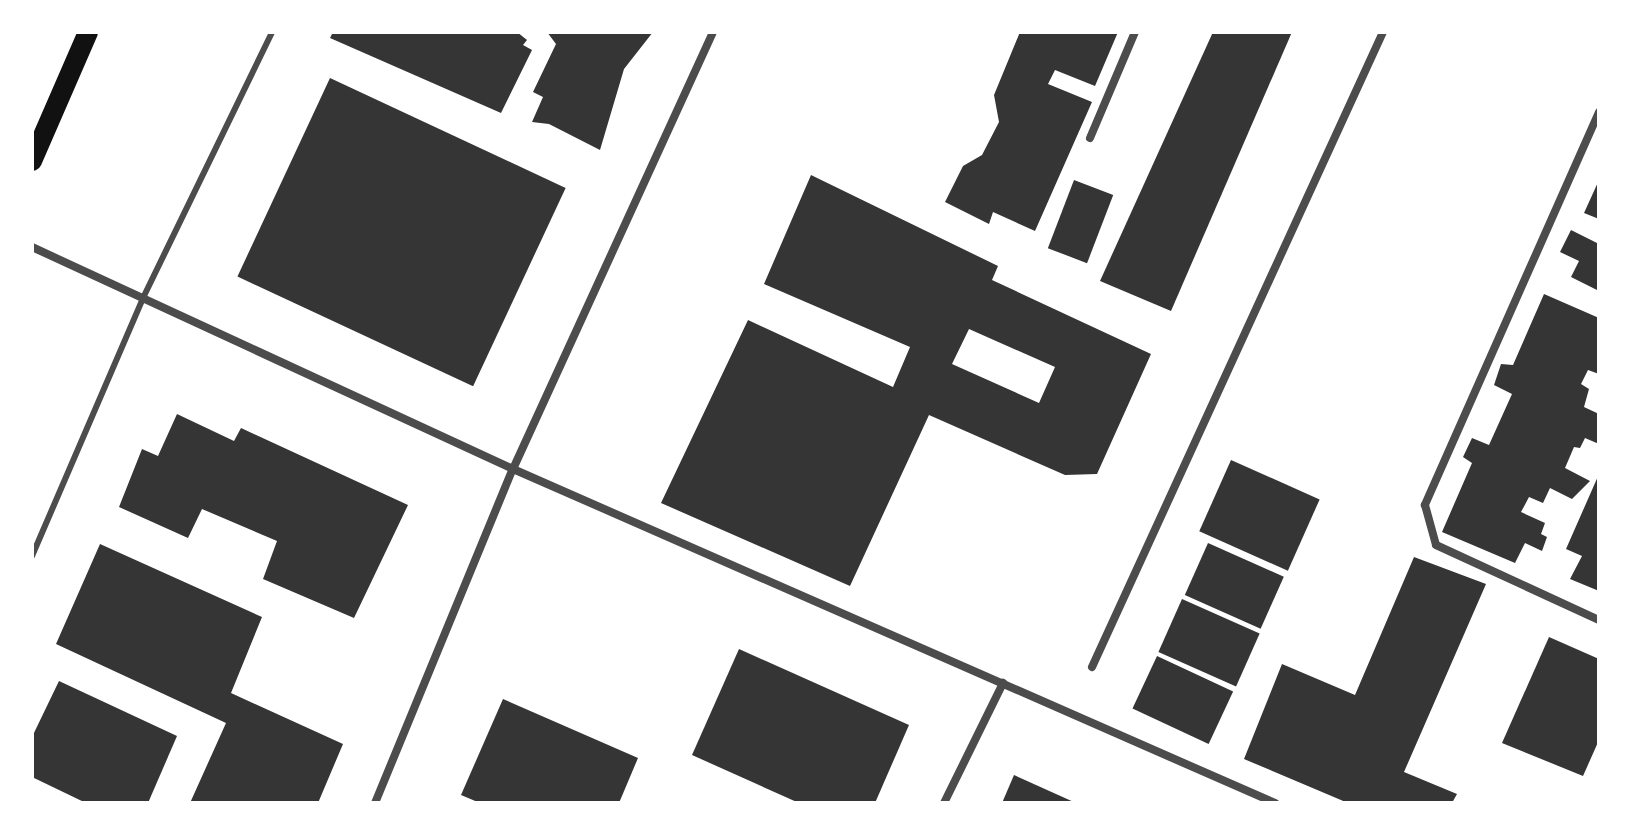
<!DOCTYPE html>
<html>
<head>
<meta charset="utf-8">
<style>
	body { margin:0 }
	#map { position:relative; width:1631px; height:835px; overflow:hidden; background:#fff; font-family:"Times New Roman",serif }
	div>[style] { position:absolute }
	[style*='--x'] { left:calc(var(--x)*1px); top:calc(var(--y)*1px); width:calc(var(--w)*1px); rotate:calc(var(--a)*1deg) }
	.building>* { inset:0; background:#353535; transform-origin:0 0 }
	.service>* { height:6px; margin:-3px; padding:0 3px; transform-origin:3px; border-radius:3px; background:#4c4c4c }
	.minor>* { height:8px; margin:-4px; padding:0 4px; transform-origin:4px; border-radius:4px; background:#4c4c4c }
	.primary>* { height:20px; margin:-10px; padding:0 10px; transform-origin:10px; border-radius:10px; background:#111 }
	span { translate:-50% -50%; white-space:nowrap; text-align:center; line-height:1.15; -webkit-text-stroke:8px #fff; paint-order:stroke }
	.frame { position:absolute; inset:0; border:34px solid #fff; pointer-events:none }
</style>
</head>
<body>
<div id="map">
	<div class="building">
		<i style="clip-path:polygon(333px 32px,517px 32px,527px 40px,523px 45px,532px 50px,501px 113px,330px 38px)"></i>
		<i style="clip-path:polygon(547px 32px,653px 32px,624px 69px,600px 150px,549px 124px,532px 122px,543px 97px,533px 92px,556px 44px)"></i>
		<i style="clip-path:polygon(1020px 32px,1118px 32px,1095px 86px,1055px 70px,1048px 84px,1092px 102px,1035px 231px,993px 212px,989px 224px,945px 202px,963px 166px,982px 155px,999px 122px,994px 95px)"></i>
		<i style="clip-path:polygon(1213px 32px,1292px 32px,1171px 311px,1100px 281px)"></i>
		<i style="left:330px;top:78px;width:260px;height:219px;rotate:25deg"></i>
		<i style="clip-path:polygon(evenodd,811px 175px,998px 266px,992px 280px,1151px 354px,1097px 474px,1065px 475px,929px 415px,850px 586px,661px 503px,748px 320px,893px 387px,910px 347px,764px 284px,811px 175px,969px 329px,1055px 367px,1039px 403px,952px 364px,969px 329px)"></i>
		<i style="left:1074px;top:180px;width:42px;height:73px;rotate:21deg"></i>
		<i style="clip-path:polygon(1599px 180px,1599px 219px,1584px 213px)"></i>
		<i style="clip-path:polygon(1571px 230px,1599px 244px,1599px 291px,1571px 277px,1579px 261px,1560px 252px)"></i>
		<i style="clip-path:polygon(1544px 294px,1599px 318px,1599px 374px,1588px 370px,1581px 384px,1589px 389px,1584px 407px,1599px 414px,1599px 444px,1585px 438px,1580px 448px,1574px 447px,1565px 468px,1590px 481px,1572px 499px,1550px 488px,1543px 503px,1529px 497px,1521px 512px,1545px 523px,1541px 534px,1547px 537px,1542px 551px,1525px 543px,1515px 563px,1442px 532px,1472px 463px,1463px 457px,1472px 438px,1489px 445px,1512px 394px,1494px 385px,1501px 364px,1513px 365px)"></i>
		<i style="clip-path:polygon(177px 414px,234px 441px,241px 428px,408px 505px,354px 618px,263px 579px,277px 541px,202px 509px,188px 538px,119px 507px,142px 449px,158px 456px)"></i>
		<i style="left:1231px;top:460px;width:97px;height:78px;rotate:24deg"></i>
		<i style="clip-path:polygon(1599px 474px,1599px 591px,1570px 579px,1582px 556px,1566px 549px)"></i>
		<i style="left:1208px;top:543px;width:83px;height:57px;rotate:24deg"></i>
		<i style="clip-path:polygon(100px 544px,262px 617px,231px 693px,343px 744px,318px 803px,190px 803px,226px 723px,56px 644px)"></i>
		<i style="clip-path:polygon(1414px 557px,1486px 584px,1404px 772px,1457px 794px,1452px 803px,1348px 803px,1244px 759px,1282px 664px,1355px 695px)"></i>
		<i style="left:1182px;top:599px;width:85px;height:58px;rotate:24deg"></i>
		<i style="clip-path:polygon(1549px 637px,1599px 659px,1599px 740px,1583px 776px,1502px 743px)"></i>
		<i style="clip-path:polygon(739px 649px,909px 725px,875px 803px,799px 803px,692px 755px)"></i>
		<i style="left:1157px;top:656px;width:84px;height:58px;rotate:25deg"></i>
		<i style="clip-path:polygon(59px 681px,177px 736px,148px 803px,86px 803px,32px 777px,32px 737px)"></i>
		<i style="clip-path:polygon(503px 699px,638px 758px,619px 803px,480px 803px,461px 795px)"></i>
		<i style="clip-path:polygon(1014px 775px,1076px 803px,1002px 803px)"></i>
	</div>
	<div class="service">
		<i style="--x:32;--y:556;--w:281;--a:-66.7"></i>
		<i style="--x:143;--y:298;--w:296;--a:-64.1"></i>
	</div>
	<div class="minor">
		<i style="--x:1599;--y:112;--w:430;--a:113.9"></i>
		<i style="--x:1425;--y:505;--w:41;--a:74.6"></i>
		<i style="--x:1436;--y:545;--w:179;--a:24.7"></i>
		<i style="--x:1090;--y:138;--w:115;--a:-67"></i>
		<i style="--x:32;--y:247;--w:530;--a:24.78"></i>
		<i style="--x:513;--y:469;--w:832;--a:23.67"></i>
		<i style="--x:1092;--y:667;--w:699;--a:-65.38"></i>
		<i style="--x:375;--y:803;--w:361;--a:-67.6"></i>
		<i style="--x:513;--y:469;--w:481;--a:-65.4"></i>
		<i style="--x:944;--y:803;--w:134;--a:-63.8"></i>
	</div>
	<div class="primary">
		<i style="--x:32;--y:161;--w:141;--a:-66.5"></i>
	</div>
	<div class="frame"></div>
</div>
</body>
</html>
